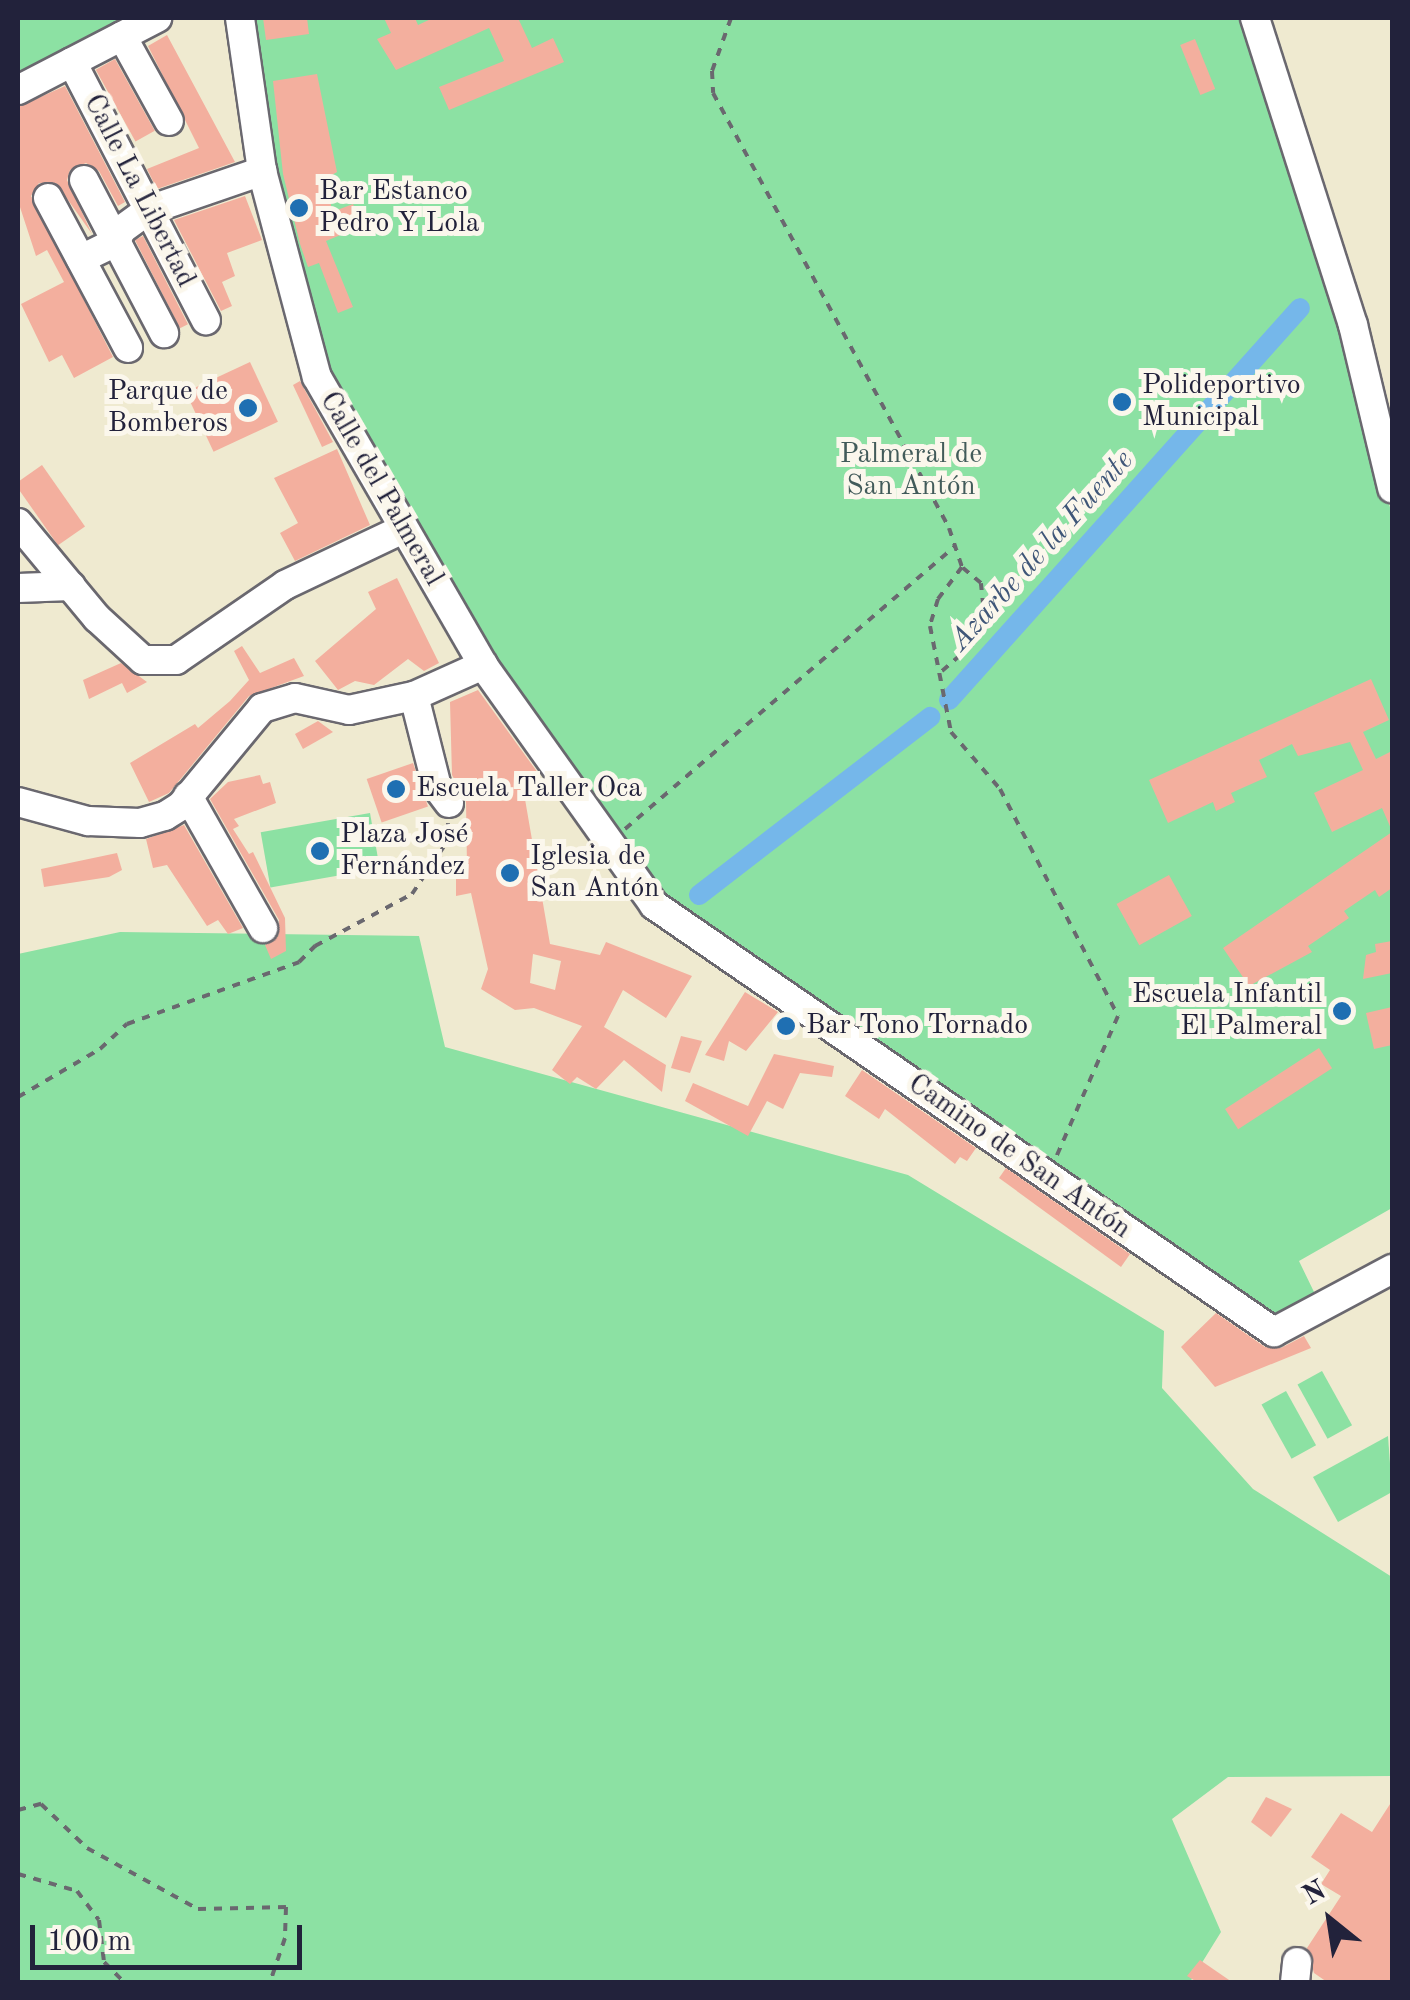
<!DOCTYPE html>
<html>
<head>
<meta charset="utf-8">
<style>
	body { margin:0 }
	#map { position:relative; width:1410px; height:2000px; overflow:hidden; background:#efead0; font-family:"Old Standard TT",serif }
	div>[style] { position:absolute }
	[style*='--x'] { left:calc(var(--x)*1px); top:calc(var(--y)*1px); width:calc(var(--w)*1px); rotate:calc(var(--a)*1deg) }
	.green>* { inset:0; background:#8ce1a3; transform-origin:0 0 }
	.canal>* { height:20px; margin:-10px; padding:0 10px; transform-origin:10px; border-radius:10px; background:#75b7ea }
	.building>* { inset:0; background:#f3af9e; transform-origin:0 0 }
	.path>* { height:4px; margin-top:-2px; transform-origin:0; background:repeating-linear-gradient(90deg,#6a686f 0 8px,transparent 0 16px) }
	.roads { filter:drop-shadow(2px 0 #6a686f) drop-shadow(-2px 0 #6a686f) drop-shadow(0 2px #6a686f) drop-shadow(0 -2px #6a686f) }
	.minor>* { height:28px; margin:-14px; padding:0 14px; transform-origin:14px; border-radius:14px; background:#fff }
	.dots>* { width:28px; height:28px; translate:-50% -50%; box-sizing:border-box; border:5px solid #fbf7ec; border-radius:50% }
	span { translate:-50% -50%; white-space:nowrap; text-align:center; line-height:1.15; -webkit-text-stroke:10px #fbf7ec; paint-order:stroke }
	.street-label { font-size:28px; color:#22223b }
	.poi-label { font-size:28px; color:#22223b }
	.left { translate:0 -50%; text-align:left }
	.right { translate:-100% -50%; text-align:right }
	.park-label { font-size:28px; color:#425b5a }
	.water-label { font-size:30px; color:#3f5678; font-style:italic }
	.frame { position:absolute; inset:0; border:20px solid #22223b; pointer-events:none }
	.north { position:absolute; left:1280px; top:1870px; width:100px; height:100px; -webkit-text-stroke:8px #fbf7ec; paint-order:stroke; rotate:330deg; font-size:28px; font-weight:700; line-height:40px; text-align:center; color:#22223b }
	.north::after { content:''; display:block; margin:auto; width:35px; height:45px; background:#22223b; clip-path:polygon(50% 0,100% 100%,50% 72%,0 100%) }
	.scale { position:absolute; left:30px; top:1925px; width:272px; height:45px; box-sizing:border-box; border:5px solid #22223b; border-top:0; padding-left:12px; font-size:30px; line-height:35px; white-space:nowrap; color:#22223b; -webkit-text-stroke:8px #fbf7ec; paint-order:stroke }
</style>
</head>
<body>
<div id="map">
	<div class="green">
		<i style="clip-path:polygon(18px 18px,130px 18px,18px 81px)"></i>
		<i style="clip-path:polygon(250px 18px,1245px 18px,1333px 290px,1392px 515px,1392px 1208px,1299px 1261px,1315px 1294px,1268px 1318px,661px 904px,450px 601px,326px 370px,263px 125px)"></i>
		<i style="left:370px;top:813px;width:56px;height:111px;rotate:80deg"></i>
		<i style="clip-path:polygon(120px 932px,419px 936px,445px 1047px,908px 1175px,1164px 1331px,1162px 1388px,1253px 1489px,1392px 1577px,1392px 1776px,1228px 1777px,1172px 1819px,1221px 1932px,1190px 1982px,18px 1982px,18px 954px)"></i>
		<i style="left:1322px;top:1371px;width:62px;height:28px;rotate:61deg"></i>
		<i style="left:1286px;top:1391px;width:62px;height:28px;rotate:61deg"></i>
		<i style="clip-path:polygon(1388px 1436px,1392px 1492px,1338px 1522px,1313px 1477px)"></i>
	</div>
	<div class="canal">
		<i style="--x:949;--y:700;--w:526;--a:-48.16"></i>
		<i style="--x:699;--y:895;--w:292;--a:-37.6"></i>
	</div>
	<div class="building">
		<i style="clip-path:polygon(263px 18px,307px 18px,309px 34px,266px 40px)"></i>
		<i style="clip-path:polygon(384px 18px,415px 18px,418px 25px,433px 18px,518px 18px,532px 48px,553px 38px,564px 62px,449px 110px,439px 87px,504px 61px,489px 28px,396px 70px,377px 39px,391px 33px)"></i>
		<i style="clip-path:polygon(167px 35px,235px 162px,157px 189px,147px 169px,199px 148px,148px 46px)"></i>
		<i style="left:1195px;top:39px;width:54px;height:16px;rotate:68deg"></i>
		<i style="left:115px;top:59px;width:82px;height:22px;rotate:61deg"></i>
		<i style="clip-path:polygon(317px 74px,337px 172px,327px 178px,332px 212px,353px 204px,362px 226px,326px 241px,353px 307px,338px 313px,319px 263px,308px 267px,300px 244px,283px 174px,273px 81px)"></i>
		<i style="clip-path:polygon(65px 86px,125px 202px,118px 206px,99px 171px,86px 163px,70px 170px,67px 180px,92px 234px,56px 183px,39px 183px,31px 196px,113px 357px,74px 378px,62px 355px,49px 362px,21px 304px,64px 282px,47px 250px,36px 256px,18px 201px,18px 107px)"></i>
		<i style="clip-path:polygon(245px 196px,262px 240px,227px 253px,235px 276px,222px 282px,232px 306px,221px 311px,174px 220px)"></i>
		<i style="left:143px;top:236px;width:99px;height:9px;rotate:63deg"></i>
		<i style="left:250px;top:362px;width:66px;height:71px;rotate:65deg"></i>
		<i style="clip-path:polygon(300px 381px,333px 442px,322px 447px,293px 385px)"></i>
		<i style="clip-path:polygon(337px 449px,370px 525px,295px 561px,280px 533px,298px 523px,274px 478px)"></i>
		<i style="left:42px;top:465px;width:75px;height:33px;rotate:55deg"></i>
		<i style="clip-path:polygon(397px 578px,439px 663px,424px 671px,408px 659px,374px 685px,355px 681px,338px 690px,315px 661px,376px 609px,368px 592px)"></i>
		<i style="clip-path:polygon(242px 646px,260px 673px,294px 658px,304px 676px,249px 696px,169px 793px,149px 802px,130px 763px,195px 724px,198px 728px,230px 701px,249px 680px,234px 651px)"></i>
		<i style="clip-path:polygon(121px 663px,147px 682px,127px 693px,122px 683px,89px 699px,83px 680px)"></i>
		<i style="clip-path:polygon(1371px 679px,1389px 720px,1363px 732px,1376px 759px,1392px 751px,1392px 831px,1382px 808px,1332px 832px,1314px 793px,1363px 770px,1350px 742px,1298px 756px,1292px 744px,1259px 760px,1267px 777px,1231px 793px,1235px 802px,1216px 811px,1213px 802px,1168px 823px,1149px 780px)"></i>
		<i style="clip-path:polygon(evenodd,478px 690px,538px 773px,521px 776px,550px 944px,600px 955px,606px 942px,692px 976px,666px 1018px,623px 990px,604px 1027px,666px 1065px,662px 1092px,624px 1060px,596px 1089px,577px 1077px,570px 1084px,552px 1070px,582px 1026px,534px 1008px,515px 1010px,481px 989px,488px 969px,471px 893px,456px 896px,456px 872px,467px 867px,466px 802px,452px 775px,450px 702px,478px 690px,533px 954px,561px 961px,555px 990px,530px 983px,533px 954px)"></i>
		<i style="clip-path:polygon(318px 721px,333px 732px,303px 749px,295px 734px)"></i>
		<i style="left:413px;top:763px;width:46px;height:49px;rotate:71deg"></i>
		<i style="clip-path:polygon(260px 775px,263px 784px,270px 782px,276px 803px,234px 819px,239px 826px,233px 829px,249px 854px,253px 852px,285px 918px,286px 951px,271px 959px,265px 945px,278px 936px,279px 920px,210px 799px,228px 782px)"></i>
		<i style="clip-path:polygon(184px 825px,243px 928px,228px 934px,218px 920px,207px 926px,167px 865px,153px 868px,146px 839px)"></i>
		<i style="clip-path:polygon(1392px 832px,1392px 888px,1379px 897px,1375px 890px,1344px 911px,1349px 918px,1308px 946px,1312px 952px,1249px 986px,1223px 948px)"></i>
		<i style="clip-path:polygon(117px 853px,122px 870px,109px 877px,44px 887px,41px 869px)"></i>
		<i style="left:1169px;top:875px;width:47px;height:60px;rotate:61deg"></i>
		<i style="clip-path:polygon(1392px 941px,1392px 973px,1363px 979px,1366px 955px,1376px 952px,1375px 944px)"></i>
		<i style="clip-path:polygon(745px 992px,778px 1012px,746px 1051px,729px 1041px,724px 1061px,705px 1055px)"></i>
		<i style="clip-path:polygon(1392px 1007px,1392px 1045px,1374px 1049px,1366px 1013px)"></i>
		<i style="clip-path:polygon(681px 1036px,702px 1041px,690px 1073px,671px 1068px)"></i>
		<i style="left:1319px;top:1048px;width:24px;height:112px;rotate:57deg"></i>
		<i style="clip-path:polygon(774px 1054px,834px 1066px,832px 1077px,800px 1073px,783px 1109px,767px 1101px,748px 1136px,685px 1101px,693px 1083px,748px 1106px)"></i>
		<i style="clip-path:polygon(862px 1070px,976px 1148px,967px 1161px,960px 1157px,955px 1164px,885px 1109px,879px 1119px,845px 1096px)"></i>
		<i style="clip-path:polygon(1006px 1168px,1130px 1254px,1121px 1267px,999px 1178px)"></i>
		<i style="clip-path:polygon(1216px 1313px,1265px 1347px,1281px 1348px,1304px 1336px,1311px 1348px,1215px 1387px,1181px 1347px)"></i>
		<i style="clip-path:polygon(1266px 1797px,1292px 1809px,1271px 1837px,1251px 1822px)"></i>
		<i style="clip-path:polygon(1392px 1801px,1392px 1982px,1327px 1982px,1314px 1973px,1307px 1948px,1341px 1896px,1321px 1884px,1330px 1870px,1311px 1857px,1341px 1813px,1372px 1832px)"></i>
		<i style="clip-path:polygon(1200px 1960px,1232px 1982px,1197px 1982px,1187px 1976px)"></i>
	</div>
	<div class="path">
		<i style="--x:731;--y:18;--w:56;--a:109.7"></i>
		<i style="--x:712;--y:71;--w:22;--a:87"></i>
		<i style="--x:713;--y:93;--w:495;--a:61.5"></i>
		<i style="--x:949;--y:528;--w:41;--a:71.6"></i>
		<i style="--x:962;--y:567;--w:40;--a:127"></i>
		<i style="--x:938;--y:599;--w:28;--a:107"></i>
		<i style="--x:930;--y:626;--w:108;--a:78.8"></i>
		<i style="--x:951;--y:732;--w:75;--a:49.3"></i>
		<i style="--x:1000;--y:789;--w:256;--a:62.5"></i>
		<i style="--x:1118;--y:1016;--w:152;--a:113.7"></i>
		<i style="--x:942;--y:671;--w:43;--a:-41.2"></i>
		<i style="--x:974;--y:643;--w:24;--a:-62"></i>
		<i style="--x:985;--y:622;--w:39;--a:-96"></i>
		<i style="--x:981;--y:583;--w:25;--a:-140"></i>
		<i style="--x:625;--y:829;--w:435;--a:-40.6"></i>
		<i style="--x:18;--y:1097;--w:95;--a:-30.3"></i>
		<i style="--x:100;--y:1049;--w:37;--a:-43"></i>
		<i style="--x:127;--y:1024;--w:183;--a:-19.8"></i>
		<i style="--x:299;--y:962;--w:23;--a:-45"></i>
		<i style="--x:315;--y:946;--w:110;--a:-28.2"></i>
		<i style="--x:412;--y:894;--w:63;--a:-56.1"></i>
		<i style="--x:447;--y:842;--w:19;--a:-87"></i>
		<i style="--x:18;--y:1810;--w:24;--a:-15"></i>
		<i style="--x:41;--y:1804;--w:64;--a:43.7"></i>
		<i style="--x:87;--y:1848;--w:127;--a:28.8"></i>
		<i style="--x:198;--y:1909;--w:88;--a:-1.3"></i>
		<i style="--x:286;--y:1907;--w:31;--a:92"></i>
		<i style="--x:285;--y:1938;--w:46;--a:108.8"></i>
		<i style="--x:18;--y:1874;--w:61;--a:16.1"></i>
		<i style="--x:77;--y:1891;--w:36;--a:53"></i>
		<i style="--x:99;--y:1920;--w:42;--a:83.2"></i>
		<i style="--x:104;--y:1962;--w:28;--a:45"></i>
	</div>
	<div class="roads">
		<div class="minor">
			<i style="--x:240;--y:18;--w:155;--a:81.8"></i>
			<i style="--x:262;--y:171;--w:213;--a:75.1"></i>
			<i style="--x:317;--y:377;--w:332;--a:60"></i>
			<i style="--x:483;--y:665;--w:295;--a:54.5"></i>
			<i style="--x:654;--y:905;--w:753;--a:34.56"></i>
			<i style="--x:1274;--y:1332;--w:134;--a:-28.1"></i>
			<i style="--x:1255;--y:18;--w:322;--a:72.3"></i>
			<i style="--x:1353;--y:325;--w:168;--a:76.5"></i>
			<i style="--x:122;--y:36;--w:97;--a:61.1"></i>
			<i style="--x:72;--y:62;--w:291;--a:62.6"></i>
			<i style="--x:18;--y:90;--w:157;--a:-27.4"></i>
			<i style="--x:84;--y:180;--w:173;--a:62.4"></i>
			<i style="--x:48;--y:198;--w:170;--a:61.9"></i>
			<i style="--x:81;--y:259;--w:39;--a:-26"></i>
			<i style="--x:116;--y:242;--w:13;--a:-67"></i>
			<i style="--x:121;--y:230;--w:34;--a:-36"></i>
			<i style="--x:149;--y:210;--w:120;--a:-19"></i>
			<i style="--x:18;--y:523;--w:124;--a:50.3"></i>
			<i style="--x:97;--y:618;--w:62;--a:42.4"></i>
			<i style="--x:143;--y:660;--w:33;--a:0"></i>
			<i style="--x:176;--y:660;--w:132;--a:-34.5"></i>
			<i style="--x:285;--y:585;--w:128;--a:-25.4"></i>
			<i style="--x:18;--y:588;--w:53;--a:-2.2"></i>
			<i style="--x:414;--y:696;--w:94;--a:75.8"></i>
			<i style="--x:437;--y:787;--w:20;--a:53"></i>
			<i style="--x:188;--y:796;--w:152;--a:60.4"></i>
			<i style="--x:18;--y:802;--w:73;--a:15.2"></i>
			<i style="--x:88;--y:821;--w:52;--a:2.2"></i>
			<i style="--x:140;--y:823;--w:26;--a:-16"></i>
			<i style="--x:165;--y:816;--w:19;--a:-32"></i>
			<i style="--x:181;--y:806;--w:127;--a:-50.4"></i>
			<i style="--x:262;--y:708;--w:34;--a:-17"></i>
			<i style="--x:295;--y:698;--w:55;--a:12.5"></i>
			<i style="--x:349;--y:710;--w:66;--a:-12.2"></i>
			<i style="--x:414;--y:696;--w:76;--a:-24.2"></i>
			<i style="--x:1295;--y:1982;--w:20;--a:-84"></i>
		</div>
	</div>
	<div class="dots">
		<i style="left:299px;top:208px;background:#1f6fb2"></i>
		<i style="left:1122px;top:402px;background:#1f6fb2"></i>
		<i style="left:248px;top:408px;background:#1f6fb2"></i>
		<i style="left:396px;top:789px;background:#1f6fb2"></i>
		<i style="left:320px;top:851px;background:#1f6fb2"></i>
		<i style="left:510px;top:873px;background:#1f6fb2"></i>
		<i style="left:1342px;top:1011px;background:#1f6fb2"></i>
		<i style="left:786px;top:1026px;background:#1f6fb2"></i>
	</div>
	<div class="street-label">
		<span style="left:139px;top:191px;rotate:63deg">Calle La Libertad</span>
		<span style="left:381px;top:489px;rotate:60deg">Calle del Palmeral</span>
		<span style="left:1019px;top:1157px;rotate:35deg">Camino de San Antón</span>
	</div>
	<div class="poi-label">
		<span class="left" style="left:319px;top:208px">Bar Estanco<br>Pedro Y Lola</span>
		<span class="left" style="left:1142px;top:402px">Polideportivo<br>Municipal</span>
		<span class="right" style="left:228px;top:408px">Parque de<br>Bomberos</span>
		<span class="left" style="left:416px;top:789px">Escuela Taller Oca</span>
		<span class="left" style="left:340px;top:851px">Plaza José<br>Fernández</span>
		<span class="left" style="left:530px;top:873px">Iglesia de<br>San Antón</span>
		<span class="right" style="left:1322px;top:1011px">Escuela Infantil<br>El Palmeral</span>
		<span class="left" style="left:806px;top:1026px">Bar Tono Tornado</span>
	</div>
	<div class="park-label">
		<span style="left:911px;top:471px">Palmeral de<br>San Antón</span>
	</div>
	<div class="water-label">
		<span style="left:1042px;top:551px;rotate:-48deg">Azarbe de la Fuente</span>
	</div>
	<div class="frame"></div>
	<div class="north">N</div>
	<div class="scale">100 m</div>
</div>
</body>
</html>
